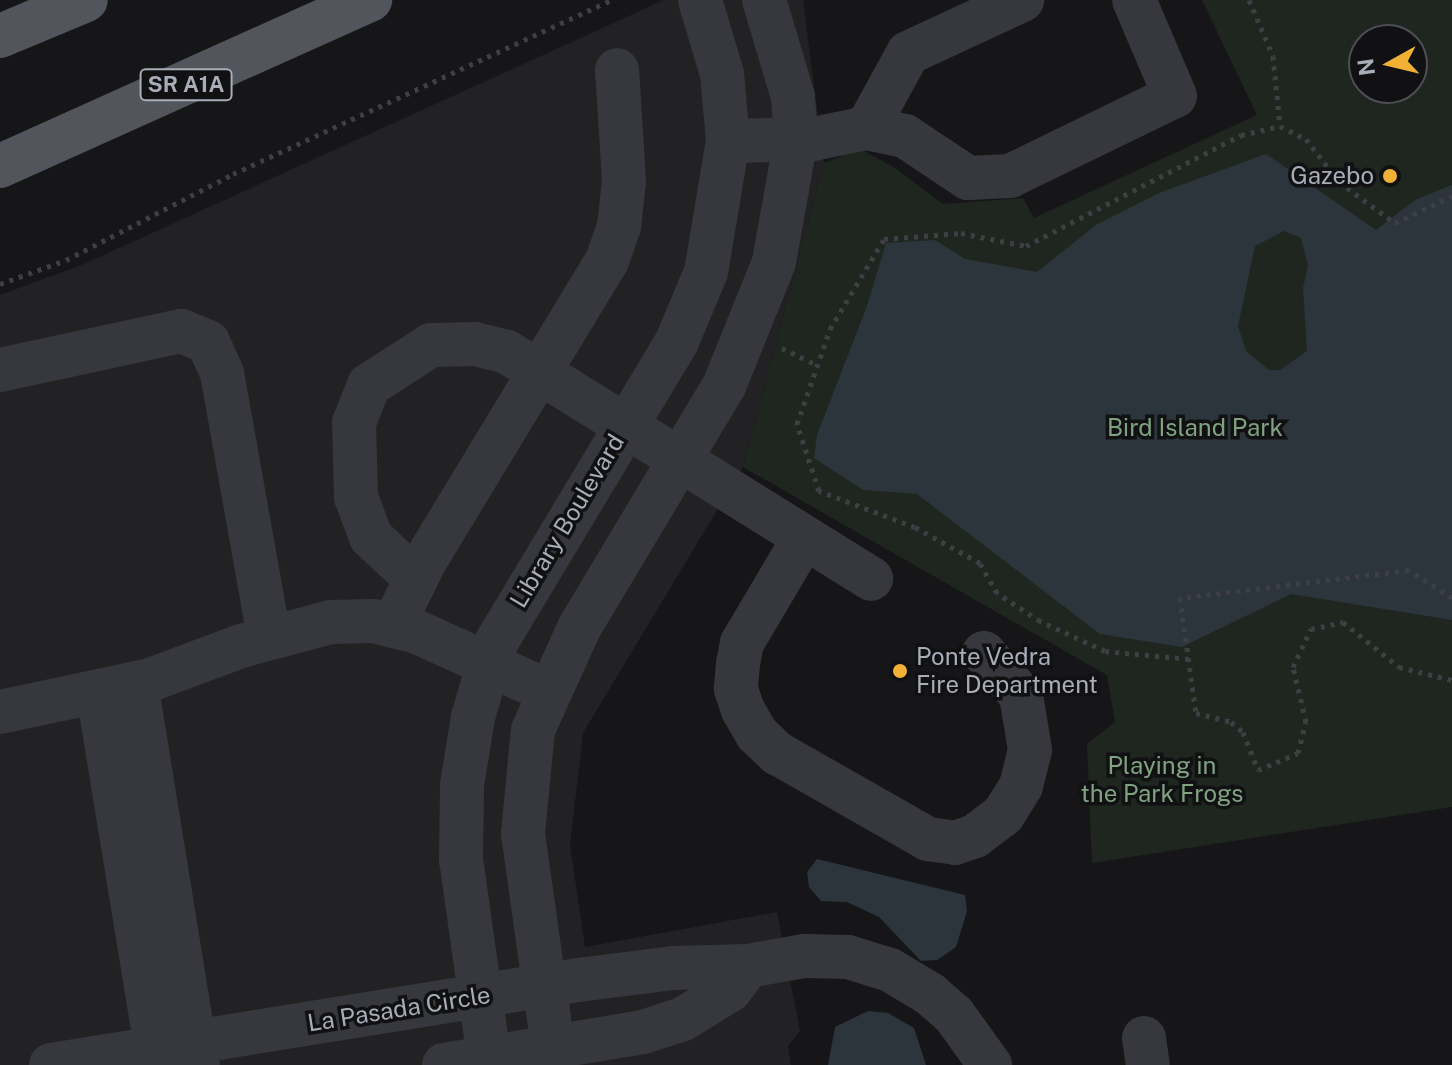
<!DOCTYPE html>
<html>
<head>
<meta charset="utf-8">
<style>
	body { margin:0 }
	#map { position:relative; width:1452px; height:1065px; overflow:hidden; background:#161618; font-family:"Public Sans",sans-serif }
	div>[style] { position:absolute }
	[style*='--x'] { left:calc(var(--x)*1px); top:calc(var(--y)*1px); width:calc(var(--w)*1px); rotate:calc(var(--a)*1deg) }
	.built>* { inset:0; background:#222225 }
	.green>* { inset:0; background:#1e261f }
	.water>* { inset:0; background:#2c353c }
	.path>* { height:5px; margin-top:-2.5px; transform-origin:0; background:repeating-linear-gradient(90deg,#3d3f44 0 4px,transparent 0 10px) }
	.minor>* { height:44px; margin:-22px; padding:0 22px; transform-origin:22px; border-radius:22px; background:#37383d }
	.major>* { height:44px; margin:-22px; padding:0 22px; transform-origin:22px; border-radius:22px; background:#53555c }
	.dots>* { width:22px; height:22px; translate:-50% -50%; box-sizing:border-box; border:4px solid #111113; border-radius:50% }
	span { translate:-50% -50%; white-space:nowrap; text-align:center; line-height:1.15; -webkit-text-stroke:7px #111113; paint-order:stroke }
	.shield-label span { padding:2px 6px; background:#111113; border:2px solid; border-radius:6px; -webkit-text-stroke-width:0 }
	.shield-label { font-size:22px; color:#a8adb8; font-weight:700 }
	.poi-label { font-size:24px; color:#a8adb8 }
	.right { translate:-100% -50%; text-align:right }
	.left { translate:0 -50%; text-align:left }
	.park-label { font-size:24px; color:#7fa381 }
	.street-label { font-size:24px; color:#a8adb8 }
	.north { position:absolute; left:1348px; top:24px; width:80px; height:80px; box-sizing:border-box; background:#111113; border:2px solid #4d4f55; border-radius:50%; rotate:262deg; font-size:22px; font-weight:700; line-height:32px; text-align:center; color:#a8adb8 }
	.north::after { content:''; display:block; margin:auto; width:28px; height:36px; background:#f2b134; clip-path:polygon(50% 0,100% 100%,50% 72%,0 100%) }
</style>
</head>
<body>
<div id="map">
	<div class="built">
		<i style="clip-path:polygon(664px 0,803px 0,824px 163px,743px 467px,583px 733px,570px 845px,585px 947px,777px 912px,800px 1031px,788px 1046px,791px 1065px,0 1065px,0 295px,84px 264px)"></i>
	</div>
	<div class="green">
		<i style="clip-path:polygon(evenodd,1202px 0,1452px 0,1452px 807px,1092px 863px,1087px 744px,1115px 722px,1107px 675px,743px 467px,824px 163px,860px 149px,895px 168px,943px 204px,1023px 198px,1034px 218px,1257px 115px,1202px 0,1364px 40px,1412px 40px,1412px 88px,1364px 88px,1364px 40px)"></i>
	</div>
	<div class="water">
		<i style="clip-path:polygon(evenodd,1266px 154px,1376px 230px,1415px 200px,1452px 185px,1452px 620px,1291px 594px,1182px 647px,1100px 634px,917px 494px,863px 490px,814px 458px,817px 435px,867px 306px,886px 243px,935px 240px,965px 259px,1037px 272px,1096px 225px,1159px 193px,1266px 154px,1284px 231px,1301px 238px,1308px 265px,1303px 288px,1307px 351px,1280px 370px,1269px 370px,1246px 351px,1238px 326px,1255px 246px,1284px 231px)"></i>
		<i style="clip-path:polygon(817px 859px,965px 895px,967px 911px,956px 947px,937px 960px,921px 961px,879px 917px,847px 902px,821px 901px,809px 887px,807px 872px)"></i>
		<i style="clip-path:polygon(868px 1011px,888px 1013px,914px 1028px,926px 1065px,828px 1065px,835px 1027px)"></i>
	</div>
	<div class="path">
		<i style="--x:1249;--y:0;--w:61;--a:66.8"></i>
		<i style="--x:1273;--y:56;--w:70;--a:84.3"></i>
		<i style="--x:0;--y:284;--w:70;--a:-20"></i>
		<i style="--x:66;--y:260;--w:188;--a:-27.2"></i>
		<i style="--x:233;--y:174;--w:417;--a:-24.7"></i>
		<i style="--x:782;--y:348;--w:39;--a:26"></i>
		<i style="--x:1452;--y:598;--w:51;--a:-146.9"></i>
		<i style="--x:1409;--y:570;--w:231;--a:173"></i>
		<i style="--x:1180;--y:598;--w:116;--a:82.1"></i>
		<i style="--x:1196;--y:713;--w:36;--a:14"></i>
		<i style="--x:1231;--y:722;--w:16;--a:40"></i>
		<i style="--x:1243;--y:732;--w:41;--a:68.5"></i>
		<i style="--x:1258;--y:770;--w:43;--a:-23"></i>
		<i style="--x:1298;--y:753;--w:32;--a:-76"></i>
		<i style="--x:1306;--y:722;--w:57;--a:-103.3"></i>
		<i style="--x:1293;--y:667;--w:42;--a:-64.7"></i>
		<i style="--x:1311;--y:629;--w:33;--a:-12"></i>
		<i style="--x:1343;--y:622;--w:72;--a:38.8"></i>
		<i style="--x:1399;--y:667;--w:55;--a:13.8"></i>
		<i style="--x:1189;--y:659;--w:84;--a:-174.6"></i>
		<i style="--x:1105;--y:651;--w:72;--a:-155.2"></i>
		<i style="--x:1040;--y:621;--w:51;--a:-146.9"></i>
		<i style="--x:997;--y:593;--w:34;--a:-120"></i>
		<i style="--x:980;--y:563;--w:74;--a:-151"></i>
		<i style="--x:915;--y:527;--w:103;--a:-159.4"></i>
		<i style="--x:819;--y:491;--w:71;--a:-108.2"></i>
		<i style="--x:797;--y:424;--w:101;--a:-70.8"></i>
		<i style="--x:830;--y:329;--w:105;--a:-59"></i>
		<i style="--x:884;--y:239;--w:77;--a:-4.5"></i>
		<i style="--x:961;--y:233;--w:66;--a:11.3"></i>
		<i style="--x:1026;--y:246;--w:242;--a:-27.3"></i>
		<i style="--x:1241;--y:135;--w:40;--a:-13"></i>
		<i style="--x:1280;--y:126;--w:29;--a:27"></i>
		<i style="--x:1306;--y:139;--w:54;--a:52.5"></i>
		<i style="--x:1339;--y:182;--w:69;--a:36.2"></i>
		<i style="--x:1395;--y:223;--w:63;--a:-25.3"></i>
	</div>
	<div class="minor">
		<i style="--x:867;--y:128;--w:85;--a:-61.3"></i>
		<i style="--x:908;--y:53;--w:126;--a:-24.9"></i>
		<i style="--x:728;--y:141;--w:85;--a:-1.3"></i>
		<i style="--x:813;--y:139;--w:55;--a:-11.5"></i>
		<i style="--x:867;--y:128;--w:39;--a:12"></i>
		<i style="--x:905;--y:136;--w:76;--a:33.7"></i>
		<i style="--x:968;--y:178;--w:42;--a:-2.7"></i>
		<i style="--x:1010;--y:176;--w:183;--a:-25.9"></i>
		<i style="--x:1175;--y:96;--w:104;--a:-113.1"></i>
		<i style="--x:0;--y:370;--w:185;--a:-12.2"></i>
		<i style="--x:181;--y:331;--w:29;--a:22"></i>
		<i style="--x:208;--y:342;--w:34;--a:66"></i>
		<i style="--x:222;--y:373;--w:269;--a:79.9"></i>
		<i style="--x:804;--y:538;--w:122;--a:120.6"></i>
		<i style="--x:742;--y:643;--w:21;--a:101"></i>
		<i style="--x:738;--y:664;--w:25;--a:95"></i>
		<i style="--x:736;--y:689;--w:22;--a:72"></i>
		<i style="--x:743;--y:710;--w:28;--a:60"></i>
		<i style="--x:757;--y:734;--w:28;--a:44"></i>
		<i style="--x:777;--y:753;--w:174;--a:29.7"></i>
		<i style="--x:928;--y:839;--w:27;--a:8"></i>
		<i style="--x:955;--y:843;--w:21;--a:-19"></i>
		<i style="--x:975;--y:836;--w:35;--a:-37"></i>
		<i style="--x:1003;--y:815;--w:34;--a:-58"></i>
		<i style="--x:1021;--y:786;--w:37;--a:-76"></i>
		<i style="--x:1030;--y:750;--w:56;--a:-99.3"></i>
		<i style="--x:1021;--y:695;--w:56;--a:-131.4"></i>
		<i style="--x:416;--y:579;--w:62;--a:-137"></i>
		<i style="--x:371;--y:537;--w:43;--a:-110.6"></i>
		<i style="--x:356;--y:497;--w:74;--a:-91.5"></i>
		<i style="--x:354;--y:423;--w:41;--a:-68.5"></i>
		<i style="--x:369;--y:385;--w:74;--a:-32.8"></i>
		<i style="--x:431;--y:345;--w:44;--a:-1.3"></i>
		<i style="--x:475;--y:344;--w:33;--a:14"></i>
		<i style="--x:507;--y:352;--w:429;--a:31.9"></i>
		<i style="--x:393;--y:626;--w:72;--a:-63.8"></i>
		<i style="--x:425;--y:561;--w:351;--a:-58.8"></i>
		<i style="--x:607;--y:261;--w:36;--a:-71"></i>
		<i style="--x:619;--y:227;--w:46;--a:-83.8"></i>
		<i style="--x:624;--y:181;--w:111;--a:-93.6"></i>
		<i style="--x:136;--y:683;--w:387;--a:80.8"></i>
		<i style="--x:98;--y:693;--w:377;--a:80.7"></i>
		<i style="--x:0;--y:712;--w:153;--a:-12"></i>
		<i style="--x:150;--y:680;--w:97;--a:-20.5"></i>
		<i style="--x:241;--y:646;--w:93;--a:-14.9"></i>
		<i style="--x:331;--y:622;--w:42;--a:-1.4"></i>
		<i style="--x:373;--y:621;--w:45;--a:14"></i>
		<i style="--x:417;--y:632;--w:146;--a:24.3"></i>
		<i style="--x:1144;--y:1038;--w:27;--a:82"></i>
		<i style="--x:553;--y:1047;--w:216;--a:-98"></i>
		<i style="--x:523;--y:833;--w:103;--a:-84.5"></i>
		<i style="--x:533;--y:730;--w:112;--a:-65.7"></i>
		<i style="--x:579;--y:628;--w:282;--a:-59.1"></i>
		<i style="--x:724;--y:386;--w:134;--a:-68"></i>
		<i style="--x:774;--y:262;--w:126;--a:-79.9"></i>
		<i style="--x:796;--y:138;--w:41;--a:-94.2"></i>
		<i style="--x:793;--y:97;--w:101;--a:-106.6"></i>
		<i style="--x:489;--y:1058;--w:200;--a:-98"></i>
		<i style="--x:461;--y:860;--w:75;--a:-89.2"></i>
		<i style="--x:462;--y:785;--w:69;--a:-80.8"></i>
		<i style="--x:473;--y:717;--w:74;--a:-73.5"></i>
		<i style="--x:494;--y:646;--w:356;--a:-59"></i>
		<i style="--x:677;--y:341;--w:75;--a:-67.2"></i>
		<i style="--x:706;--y:272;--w:133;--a:-80.5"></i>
		<i style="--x:728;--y:141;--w:67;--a:-95.1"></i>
		<i style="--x:722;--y:74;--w:77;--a:-106.6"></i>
		<i style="--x:51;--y:1065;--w:534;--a:-9.16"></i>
		<i style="--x:578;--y:980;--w:96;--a:-7.2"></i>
		<i style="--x:673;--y:968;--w:75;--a:-1.5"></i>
		<i style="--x:748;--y:966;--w:57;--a:-10.1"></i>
		<i style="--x:804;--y:956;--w:44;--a:1.3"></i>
		<i style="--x:848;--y:957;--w:44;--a:17.2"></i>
		<i style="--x:890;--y:970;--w:47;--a:31"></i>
		<i style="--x:930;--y:994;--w:32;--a:41"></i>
		<i style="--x:954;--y:1015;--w:62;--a:54.2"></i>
		<i style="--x:444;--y:1065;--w:202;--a:-9.4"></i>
		<i style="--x:643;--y:1032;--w:42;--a:-18"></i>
		<i style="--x:683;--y:1019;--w:55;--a:-31.7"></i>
		<i style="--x:730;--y:990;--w:30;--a:-53"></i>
	</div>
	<div class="major">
		<i style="--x:0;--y:36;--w:93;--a:-22.7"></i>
		<i style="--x:0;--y:166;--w:406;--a:-24.2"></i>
	</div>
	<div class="dots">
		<i style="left:1390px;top:176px;background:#f2b134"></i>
		<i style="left:900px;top:671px;background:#f2b134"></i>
	</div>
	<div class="shield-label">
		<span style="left:186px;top:85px">SR A1A</span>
	</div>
	<div class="poi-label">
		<span class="right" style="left:1374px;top:176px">Gazebo</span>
		<span class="left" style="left:916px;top:671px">Ponte Vedra<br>Fire Department</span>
	</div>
	<div class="park-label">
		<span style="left:1195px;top:428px">Bird Island Park</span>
		<span style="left:1162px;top:780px">Playing in<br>the Park Frogs</span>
	</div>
	<div class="street-label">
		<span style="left:567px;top:521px;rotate:-59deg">Library Boulevard</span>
		<span style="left:399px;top:1009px;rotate:-9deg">La Pasada Circle</span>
	</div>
	<div class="north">N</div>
</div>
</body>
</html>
